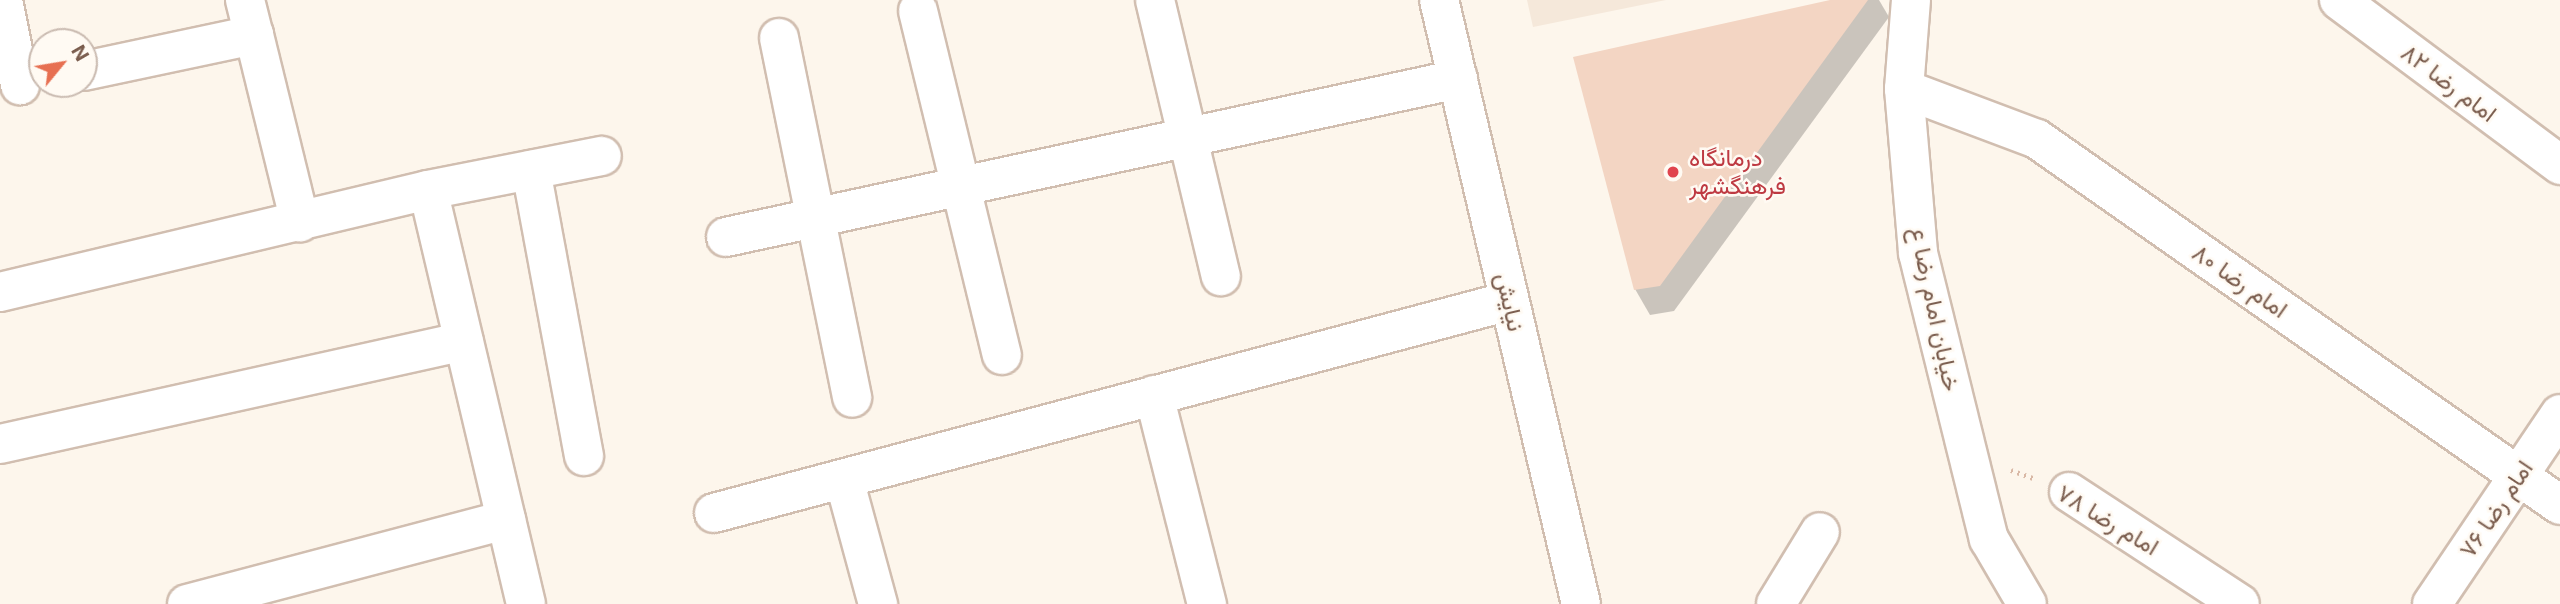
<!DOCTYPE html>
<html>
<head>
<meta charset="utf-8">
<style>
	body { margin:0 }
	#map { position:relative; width:2560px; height:604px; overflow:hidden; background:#fdf6ec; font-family:Inter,Vazirmatn,sans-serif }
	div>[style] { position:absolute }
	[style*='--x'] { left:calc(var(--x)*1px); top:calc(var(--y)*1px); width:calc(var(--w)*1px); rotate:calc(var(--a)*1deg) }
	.residential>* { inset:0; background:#f5e8da }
	.shadow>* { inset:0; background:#0003 }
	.building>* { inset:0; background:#f3d5c3 }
	.path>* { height:4.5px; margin-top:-2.25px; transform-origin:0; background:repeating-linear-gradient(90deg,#d9b8a5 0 2px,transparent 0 7px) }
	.roads { filter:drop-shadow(2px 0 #d1beb0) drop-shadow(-2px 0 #d1beb0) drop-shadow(0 2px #d1beb0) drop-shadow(0 -2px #d1beb0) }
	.street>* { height:38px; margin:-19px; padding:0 19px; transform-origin:19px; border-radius:19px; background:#fff }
	.secondary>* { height:38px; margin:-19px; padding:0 19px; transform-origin:19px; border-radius:19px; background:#fff }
	.dots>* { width:19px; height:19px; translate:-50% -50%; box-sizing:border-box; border:4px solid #fffaf3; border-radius:50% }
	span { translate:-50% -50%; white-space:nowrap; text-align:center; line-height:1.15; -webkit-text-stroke:5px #fffaf3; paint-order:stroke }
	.street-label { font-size:24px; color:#7a5c4d }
	.health-label { font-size:24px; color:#be3a42 }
	.left { translate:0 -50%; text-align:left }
	.north { position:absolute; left:28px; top:28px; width:70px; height:70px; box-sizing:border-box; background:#fffaf3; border:2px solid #cabbb1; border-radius:50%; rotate:60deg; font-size:19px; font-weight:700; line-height:28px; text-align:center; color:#7a5c4d }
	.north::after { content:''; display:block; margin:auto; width:24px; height:32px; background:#e76f51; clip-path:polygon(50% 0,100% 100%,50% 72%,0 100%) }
</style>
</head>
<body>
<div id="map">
	<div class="residential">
		<i style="clip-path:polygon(1527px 0,1666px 0,1533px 27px)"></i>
	</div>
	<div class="shadow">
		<i style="clip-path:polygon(1838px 0,1879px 0,1889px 17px,1674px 311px,1650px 315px,1635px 289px)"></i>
	</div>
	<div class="building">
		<i style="clip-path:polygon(1830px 0,1868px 0,1660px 286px,1634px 290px,1573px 57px)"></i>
	</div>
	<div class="path">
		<i style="--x:2011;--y:470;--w:27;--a:20"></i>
	</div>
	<div class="roads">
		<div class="street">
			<i style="--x:3;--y:0;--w:87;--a:78.7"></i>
			<i style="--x:245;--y:0;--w:36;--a:76"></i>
			<i style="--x:1155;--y:0;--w:284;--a:76.6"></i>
			<i style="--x:2339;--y:0;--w:276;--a:36.7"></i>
			<i style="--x:918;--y:11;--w:354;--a:76.3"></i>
			<i style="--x:779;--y:38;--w:367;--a:78.5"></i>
			<i style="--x:84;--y:71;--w:174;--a:-12"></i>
			<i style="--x:254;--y:35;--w:193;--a:76.2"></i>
			<i style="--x:1904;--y:89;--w:142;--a:20.6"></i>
			<i style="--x:2037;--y:139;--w:638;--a:34.98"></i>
			<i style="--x:531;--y:170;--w:291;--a:79.5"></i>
			<i style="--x:726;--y:237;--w:749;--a:-12.18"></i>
			<i style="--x:0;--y:292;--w:440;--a:-13.4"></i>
			<i style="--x:1154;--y:395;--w:216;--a:75.8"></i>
			<i style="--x:0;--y:444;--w:475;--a:-12.5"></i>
			<i style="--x:844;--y:479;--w:130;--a:74.8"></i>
			<i style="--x:2069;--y:492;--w:204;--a:33.2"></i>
			<i style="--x:714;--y:513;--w:823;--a:-14.93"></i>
			<i style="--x:187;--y:604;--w:330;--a:-14.8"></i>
			<i style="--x:526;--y:604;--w:425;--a:-103.3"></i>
			<i style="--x:428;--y:190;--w:177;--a:-11.1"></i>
			<i style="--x:1776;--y:604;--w:84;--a:-58.6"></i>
			<i style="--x:2432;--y:604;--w:229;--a:-56"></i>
		</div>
		<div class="secondary">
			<i style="--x:1439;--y:0;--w:620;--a:76.77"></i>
			<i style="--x:1911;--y:0;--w:89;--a:94.5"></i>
			<i style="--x:1904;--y:89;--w:165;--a:85.1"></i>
			<i style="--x:1918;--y:253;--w:295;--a:76.1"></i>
			<i style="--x:1989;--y:539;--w:75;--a:59.7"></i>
		</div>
	</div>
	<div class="dots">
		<i style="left:1673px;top:172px;background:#e0444e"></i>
	</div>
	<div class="street-label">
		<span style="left:2449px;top:83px;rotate:37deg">امام رضا ۸۲</span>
		<span style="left:2240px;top:281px;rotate:35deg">امام رضا ۸۰</span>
		<span style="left:1510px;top:302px;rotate:77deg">نیایش</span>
		<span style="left:1935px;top:309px;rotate:78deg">خیابان امام رضا ع</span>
		<span style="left:2496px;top:509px;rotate:-56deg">امام رضا ۷۶</span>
		<span style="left:2108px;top:520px;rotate:31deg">امام رضا ۷۸</span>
	</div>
	<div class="health-label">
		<span class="left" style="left:1689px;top:172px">درمانگاه<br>فرهنگشهر</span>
	</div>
	<div class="north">N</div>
</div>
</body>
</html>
